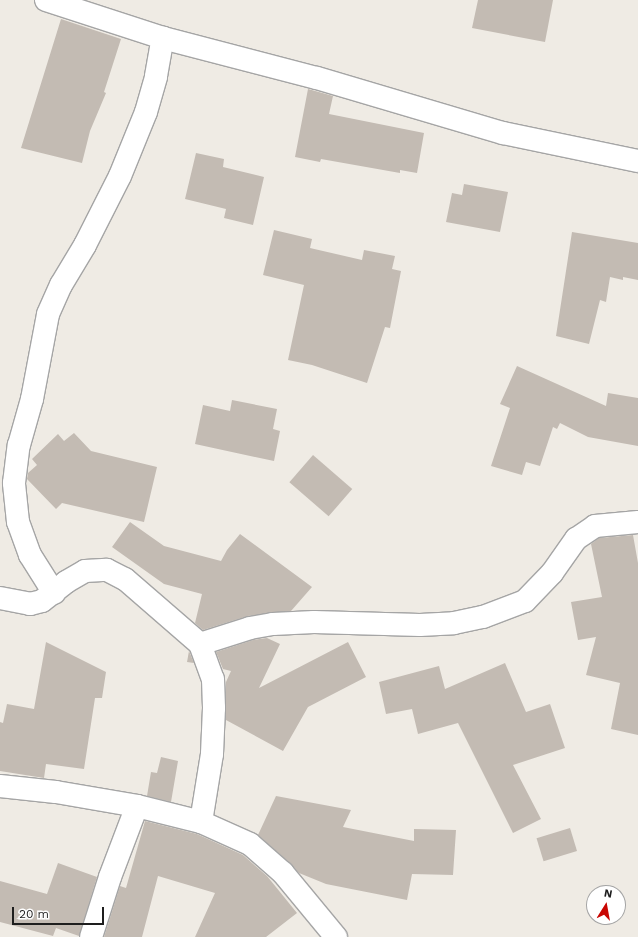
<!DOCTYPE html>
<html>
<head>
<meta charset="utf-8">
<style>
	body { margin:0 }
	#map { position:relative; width:638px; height:937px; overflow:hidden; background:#efebe4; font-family:"Work Sans",sans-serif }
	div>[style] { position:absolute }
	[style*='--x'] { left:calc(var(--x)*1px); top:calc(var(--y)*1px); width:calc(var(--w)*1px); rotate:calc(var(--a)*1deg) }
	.building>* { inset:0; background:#c3bbb3; transform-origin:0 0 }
	.roads { filter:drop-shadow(1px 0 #a5a5a5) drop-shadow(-1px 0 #a5a5a5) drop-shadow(0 1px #a5a5a5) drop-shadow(0 -1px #a5a5a5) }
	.minor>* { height:22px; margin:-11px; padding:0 11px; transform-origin:11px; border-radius:11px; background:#fff }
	span { translate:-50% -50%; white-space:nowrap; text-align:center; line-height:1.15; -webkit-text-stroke:4px #fff; paint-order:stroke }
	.north { position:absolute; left:586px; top:885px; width:40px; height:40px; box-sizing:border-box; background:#fff; border:1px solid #a5a5a5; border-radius:50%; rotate:11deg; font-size:11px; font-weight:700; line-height:16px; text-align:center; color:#1e1e1e }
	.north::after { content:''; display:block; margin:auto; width:14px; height:18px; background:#c90602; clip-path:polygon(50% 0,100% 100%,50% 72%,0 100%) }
	.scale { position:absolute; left:12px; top:907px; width:92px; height:18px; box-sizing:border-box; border:2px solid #1e1e1e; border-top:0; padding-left:5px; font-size:12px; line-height:14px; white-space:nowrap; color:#1e1e1e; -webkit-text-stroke:3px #fff; paint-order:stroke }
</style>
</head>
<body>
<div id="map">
	<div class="building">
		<i style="clip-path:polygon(478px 0,553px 0,545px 42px,472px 28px)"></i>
		<i style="clip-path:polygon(61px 19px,121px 39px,104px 92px,106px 93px,90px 131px,82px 163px,21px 148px)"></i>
		<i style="clip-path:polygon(308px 89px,333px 96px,329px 114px,424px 133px,417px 173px,400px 170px,400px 173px,321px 159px,320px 162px,295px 157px)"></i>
		<i style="clip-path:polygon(196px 153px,224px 159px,223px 167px,264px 177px,253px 225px,224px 218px,226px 209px,185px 199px)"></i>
		<i style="clip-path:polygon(464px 184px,508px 192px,500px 232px,446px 222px,452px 193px,462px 195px)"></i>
		<i style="clip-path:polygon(274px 230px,312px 239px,310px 248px,362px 260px,364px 250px,395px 256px,392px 269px,401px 271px,390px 328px,385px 327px,367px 383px,312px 365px,288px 360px,304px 285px,263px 275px)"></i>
		<i style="clip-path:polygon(572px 232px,638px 243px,638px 280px,623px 277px,623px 280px,610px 277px,606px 302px,600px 300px,589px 344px,556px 336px)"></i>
		<i style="clip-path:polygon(517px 366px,606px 406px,608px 393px,638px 398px,638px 446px,588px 437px,560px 423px,557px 429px,553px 427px,540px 466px,526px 462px,522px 475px,491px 466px,510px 408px,500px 404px)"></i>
		<i style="clip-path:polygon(232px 400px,277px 409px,273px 429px,280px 431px,274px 461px,195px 444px,203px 405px,230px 411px)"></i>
		<i style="clip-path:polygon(74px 433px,91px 451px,157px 467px,144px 522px,62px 503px,56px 509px,27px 479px,28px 473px,37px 465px,32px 459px,58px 434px,64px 441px)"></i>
		<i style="left:313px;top:455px;width:52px;height:36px;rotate:41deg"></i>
		<i style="clip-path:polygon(130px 522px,164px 546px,221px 561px,227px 550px,240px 534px,312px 587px,291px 611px,248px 616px,203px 630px,195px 623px,202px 594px,164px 584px,112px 547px)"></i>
		<i style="clip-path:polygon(633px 535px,638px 563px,638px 735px,611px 729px,620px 683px,586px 675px,596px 637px,578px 640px,571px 602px,602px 597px,591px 544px,599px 538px)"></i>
		<i style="clip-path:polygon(267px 638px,280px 644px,259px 688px,348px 642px,366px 677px,308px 707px,283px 751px,226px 720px,226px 682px,231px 671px,223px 669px,216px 652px,253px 640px)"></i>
		<i style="clip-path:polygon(46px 642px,106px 672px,102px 698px,95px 698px,84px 769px,46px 764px,44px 778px,0 771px,0 722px,3px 723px,7px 704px,34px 709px)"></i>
		<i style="clip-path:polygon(189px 651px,194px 663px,187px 662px)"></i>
		<i style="clip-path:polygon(505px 663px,526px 712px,550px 704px,565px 748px,513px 765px,541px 819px,513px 833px,458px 723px,418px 734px,412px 709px,386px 714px,379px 682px,439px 666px,445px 689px)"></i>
		<i style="clip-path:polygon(161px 757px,178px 761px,171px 802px,147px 796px,151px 772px,157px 773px)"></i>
		<i style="clip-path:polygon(276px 796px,351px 810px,343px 827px,414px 841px,414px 829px,456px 830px,453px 875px,412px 874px,407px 900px,326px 884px,299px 873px,291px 864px,258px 835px)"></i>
		<i style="clip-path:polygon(145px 821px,197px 834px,243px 855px,267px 876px,297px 913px,266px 937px,195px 937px,215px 893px,158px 876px,142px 937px,104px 937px,120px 886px,126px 888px)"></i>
		<i style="left:570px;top:828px;width:24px;height:35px;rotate:73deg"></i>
		<i style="clip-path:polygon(58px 863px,97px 877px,79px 936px,56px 928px,53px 936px,0 922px,0 881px,47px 894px)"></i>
	</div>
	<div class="roads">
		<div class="minor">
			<i style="--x:46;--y:0;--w:123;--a:18"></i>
			<i style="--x:163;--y:38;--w:159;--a:14.6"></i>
			<i style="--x:317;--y:78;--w:194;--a:16.5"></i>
			<i style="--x:503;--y:133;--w:138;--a:11.7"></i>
			<i style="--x:54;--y:593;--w:45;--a:-122.3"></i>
			<i style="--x:30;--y:555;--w:35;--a:-110"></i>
			<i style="--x:18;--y:522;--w:39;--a:-96"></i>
			<i style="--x:14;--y:483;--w:38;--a:-83"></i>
			<i style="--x:19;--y:445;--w:48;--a:-74.2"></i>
			<i style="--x:32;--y:399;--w:86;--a:-79.3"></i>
			<i style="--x:48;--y:314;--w:32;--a:-66"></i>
			<i style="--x:61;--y:285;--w:47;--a:-59"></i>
			<i style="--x:85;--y:245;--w:77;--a:-63.1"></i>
			<i style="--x:120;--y:176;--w:69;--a:-67.9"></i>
			<i style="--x:146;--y:112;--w:37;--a:-74"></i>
			<i style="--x:156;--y:76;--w:39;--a:-80"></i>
			<i style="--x:0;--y:598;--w:31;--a:11"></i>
			<i style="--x:30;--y:604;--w:12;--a:-14"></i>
			<i style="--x:42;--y:601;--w:31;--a:-38"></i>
			<i style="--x:66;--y:582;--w:22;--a:-30"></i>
			<i style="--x:85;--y:571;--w:22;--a:-3"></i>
			<i style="--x:107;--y:570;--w:20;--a:27"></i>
			<i style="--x:125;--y:579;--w:99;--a:40.9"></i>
			<i style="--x:200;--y:644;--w:37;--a:70"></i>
			<i style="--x:213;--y:679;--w:29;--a:88"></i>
			<i style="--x:214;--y:708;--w:46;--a:92.5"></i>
			<i style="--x:212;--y:754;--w:69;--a:99.2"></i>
			<i style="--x:200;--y:644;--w:52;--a:-17.7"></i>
			<i style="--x:250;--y:628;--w:23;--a:-10"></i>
			<i style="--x:273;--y:624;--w:41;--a:-2.8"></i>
			<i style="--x:314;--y:622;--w:106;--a:1.6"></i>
			<i style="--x:420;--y:625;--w:34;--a:-3"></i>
			<i style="--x:454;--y:623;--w:30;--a:-12"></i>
			<i style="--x:483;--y:617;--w:45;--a:-20.9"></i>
			<i style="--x:525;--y:601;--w:39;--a:-46"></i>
			<i style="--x:552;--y:573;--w:42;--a:-54.8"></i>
			<i style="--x:576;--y:539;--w:23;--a:-34"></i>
			<i style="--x:595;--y:526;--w:43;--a:-5.3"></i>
			<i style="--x:0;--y:786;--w:56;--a:6.1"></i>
			<i style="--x:56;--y:792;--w:82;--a:9.8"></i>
			<i style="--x:137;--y:806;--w:66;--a:14"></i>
			<i style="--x:201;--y:822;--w:54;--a:24.2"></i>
			<i style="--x:250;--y:844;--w:44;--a:41.3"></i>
			<i style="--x:283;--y:873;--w:83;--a:50.4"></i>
			<i style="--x:91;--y:937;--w:63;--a:-72.4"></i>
			<i style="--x:110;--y:877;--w:76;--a:-69.2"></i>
		</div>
	</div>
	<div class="north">N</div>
	<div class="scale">20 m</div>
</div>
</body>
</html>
